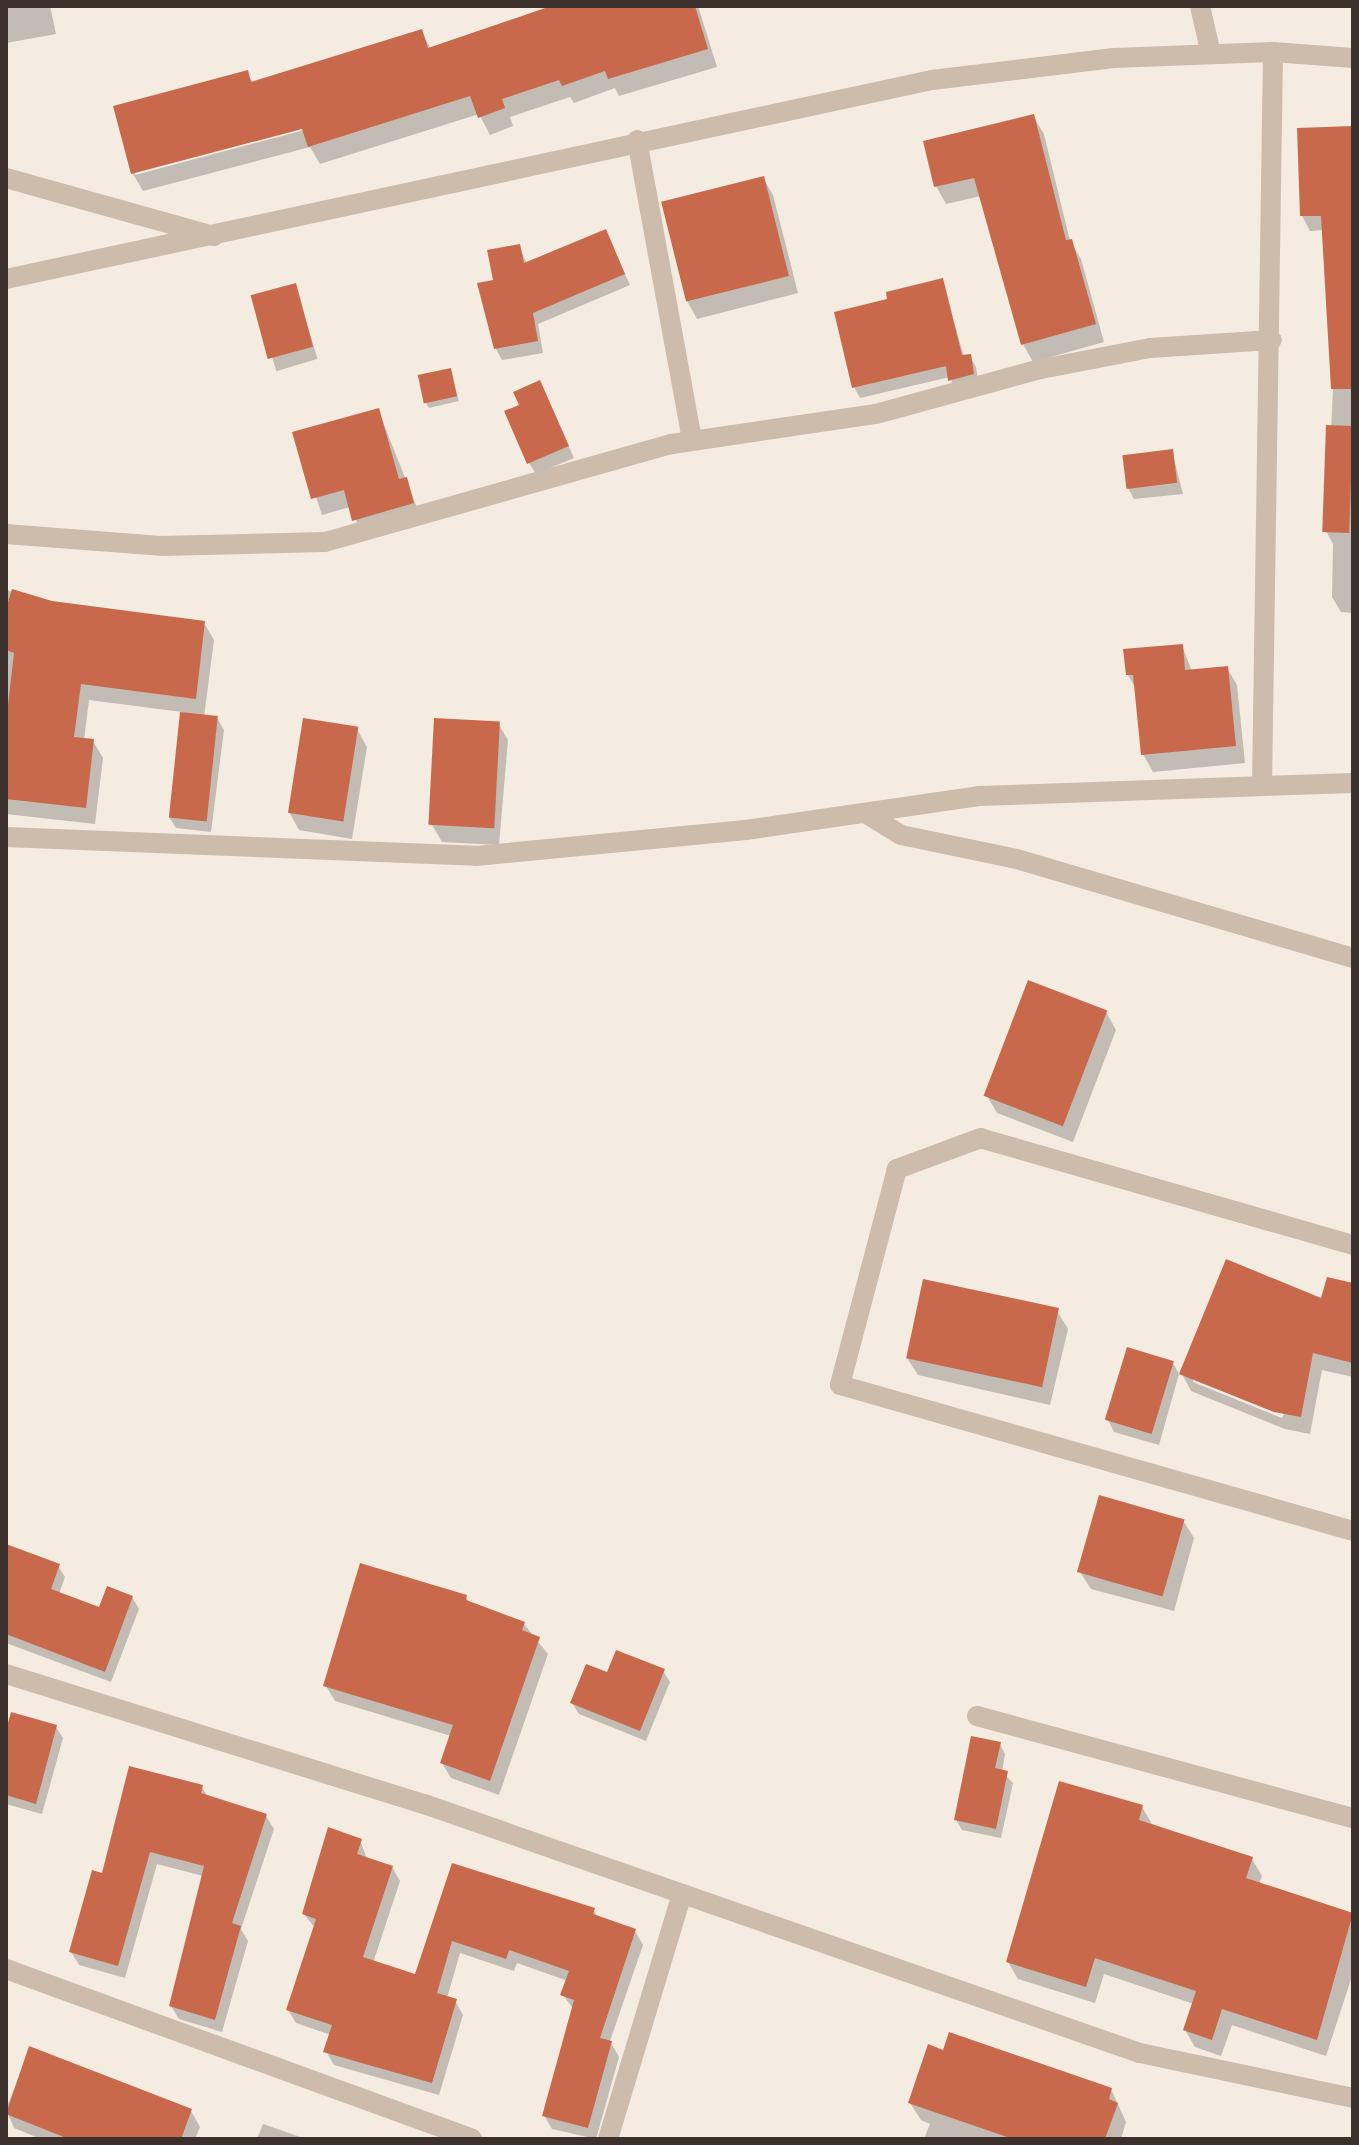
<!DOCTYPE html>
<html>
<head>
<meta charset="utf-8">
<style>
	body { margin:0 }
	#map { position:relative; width:1359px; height:2145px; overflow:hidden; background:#f4ebe1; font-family:"PT Sans Narrow",sans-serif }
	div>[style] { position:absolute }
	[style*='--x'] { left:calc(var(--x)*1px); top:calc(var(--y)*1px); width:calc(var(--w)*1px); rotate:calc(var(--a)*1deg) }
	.shadow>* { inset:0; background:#0003; transform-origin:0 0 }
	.building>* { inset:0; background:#c8694b; transform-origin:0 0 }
	.minor>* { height:20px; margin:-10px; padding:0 10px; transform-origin:10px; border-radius:10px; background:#cdbbac }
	span { translate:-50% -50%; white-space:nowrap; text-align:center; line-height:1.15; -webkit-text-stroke:7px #fbf5ee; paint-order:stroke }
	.frame { position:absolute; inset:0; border:8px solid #3b302b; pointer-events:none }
</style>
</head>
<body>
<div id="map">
	<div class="shadow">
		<i style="clip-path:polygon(6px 6px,50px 6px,56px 34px,6px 43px)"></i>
		<i style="clip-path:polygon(evenodd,561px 6px,698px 6px,717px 67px,619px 96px,615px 88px,574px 103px,570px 97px,510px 117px,513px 126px,490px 135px,479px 114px,320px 164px,310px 147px,143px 191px,133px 174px,116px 107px,247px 73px,253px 83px,421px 31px,431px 49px,561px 6px,311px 124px,312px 128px,135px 175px,135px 171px,311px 124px)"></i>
		<i style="clip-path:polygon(1033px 116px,1044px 134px,1070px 241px,1081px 259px,1104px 342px,1033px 362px,1023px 344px,981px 196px,946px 204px,936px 186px)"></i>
		<i style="clip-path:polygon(1353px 128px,1353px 613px,1341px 612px,1332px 597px,1333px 544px,1326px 531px,1335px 350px,1324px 230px,1310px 231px,1302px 216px)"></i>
		<i style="clip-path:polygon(763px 178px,773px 195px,798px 293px,697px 319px,687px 301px)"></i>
		<i style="clip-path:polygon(611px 243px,630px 285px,538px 324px,543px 353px,502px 360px,496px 349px,495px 281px,519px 246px,527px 264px)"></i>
		<i style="clip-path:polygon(942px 280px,964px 357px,970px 356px,976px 367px,979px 385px,956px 391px,950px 377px,860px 398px,854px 387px,890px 301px)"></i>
		<i style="left:295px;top:285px;width:77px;height:43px;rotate:73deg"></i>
		<i style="clip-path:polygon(450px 370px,459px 401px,429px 408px,426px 403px)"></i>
		<i style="clip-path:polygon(545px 394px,574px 458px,536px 474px,529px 463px)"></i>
		<i style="clip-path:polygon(378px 410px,422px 520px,363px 536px,350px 507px,322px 515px,295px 433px)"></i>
		<i style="clip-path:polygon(1172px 451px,1183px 494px,1134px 499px,1128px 488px)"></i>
		<i style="clip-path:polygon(6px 590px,51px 603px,204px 623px,214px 640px,204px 717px,217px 718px,224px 730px,211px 832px,176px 828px,169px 817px,182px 712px,89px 700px,84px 740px,93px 741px,103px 758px,95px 824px,6px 814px)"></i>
		<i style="clip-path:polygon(1182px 646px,1192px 671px,1227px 668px,1237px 685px,1245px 763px,1153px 772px,1143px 754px,1136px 689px,1128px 675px)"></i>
		<i style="clip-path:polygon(498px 723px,508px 740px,499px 845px,442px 842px,432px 825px)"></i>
		<i style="clip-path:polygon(357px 729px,367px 747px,352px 839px,299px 830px,289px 812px)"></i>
		<i style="clip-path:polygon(1106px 1012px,1116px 1030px,1073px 1142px,997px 1113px,987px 1096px)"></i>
		<i style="clip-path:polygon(evenodd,1353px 1286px,1353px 1377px,1322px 1370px,1310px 1434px,1285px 1429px,1191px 1391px,1182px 1374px,1353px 1286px,1193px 1377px,1284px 1414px,1282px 1418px,1193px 1382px,1193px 1377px)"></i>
		<i style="clip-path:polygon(1057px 1311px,1068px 1329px,1050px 1405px,918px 1375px,907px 1358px)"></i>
		<i style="clip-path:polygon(1173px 1363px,1179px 1374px,1159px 1445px,1114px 1432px,1108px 1420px)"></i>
		<i style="clip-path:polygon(1183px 1520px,1194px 1538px,1174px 1611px,1091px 1589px,1080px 1572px)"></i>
		<i style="clip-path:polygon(6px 1547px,58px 1566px,65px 1577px,59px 1594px,101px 1610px,132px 1597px,139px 1609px,111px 1682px,6px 1643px)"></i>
		<i style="clip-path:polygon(466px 1597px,470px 1604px,524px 1624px,548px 1654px,499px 1795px,451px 1778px,442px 1763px,451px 1736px,335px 1701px,326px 1686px)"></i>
		<i style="clip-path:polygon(663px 1671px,670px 1682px,646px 1741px,579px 1714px,572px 1703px,608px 1675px)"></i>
		<i style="clip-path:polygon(56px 1727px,63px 1738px,42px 1814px,6px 1804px,6px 1738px)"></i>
		<i style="clip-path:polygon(1000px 1744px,1005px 1754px,1002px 1772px,1013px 1783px,1001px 1838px,962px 1830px,956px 1820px)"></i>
		<i style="clip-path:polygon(202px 1787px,208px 1797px,266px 1816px,274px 1829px,241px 1929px,248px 1941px,222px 2032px,179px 2019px,171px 2006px,203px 1876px,157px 1864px,125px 1978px,79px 1965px,71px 1952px,103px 1876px)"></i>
		<i style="clip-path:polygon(1142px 1807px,1152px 1824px,1252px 1859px,1262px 1876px,1259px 1884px,1353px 1915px,1353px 1973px,1326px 2056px,1232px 2025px,1221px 2056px,1195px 2047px,1185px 2030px,1194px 2004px,1104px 1974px,1095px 2003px,1018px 1979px,1008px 1962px)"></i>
		<i style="clip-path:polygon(360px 1840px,367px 1859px,392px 1867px,400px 1881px,373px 1963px,416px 1977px,454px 1866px,593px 1909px,599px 1919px,635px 1931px,643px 1945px,610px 2041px,619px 2057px,596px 2139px,552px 2129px,544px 2115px,574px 2010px,563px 1995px,568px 1981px,517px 1963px,514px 1971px,460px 1953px,447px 1998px,455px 2001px,463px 2015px,439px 2095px,334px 2065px,326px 2051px,331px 2035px,296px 2023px,288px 2010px,315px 1928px,304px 1914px)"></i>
		<i style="clip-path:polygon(30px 2049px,191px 2111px,200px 2127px,195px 2139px,41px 2139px,14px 2128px,6px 2109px)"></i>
		<i style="clip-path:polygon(1111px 2089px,1126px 2122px,1121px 2139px,924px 2139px,930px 2124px,921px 2120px,910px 2103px)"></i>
		<i style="clip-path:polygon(263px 2124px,306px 2139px,257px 2139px)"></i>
	</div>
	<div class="building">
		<i style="clip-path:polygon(551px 6px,695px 6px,708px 49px,608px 79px,605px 71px,562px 86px,559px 80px,502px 99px,505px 108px,478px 118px,470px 96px,308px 147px,302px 129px,131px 174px,113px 106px,248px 70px,251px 82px,422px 29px,428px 48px)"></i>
		<i style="clip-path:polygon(1034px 114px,1066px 240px,1072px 239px,1096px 324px,1021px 345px,974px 178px,934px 187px,923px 141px)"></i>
		<i style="clip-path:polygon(1353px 126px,1353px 389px,1331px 389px,1321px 216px,1300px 216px,1297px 128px)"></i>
		<i style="left:764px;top:176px;width:103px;height:106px;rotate:76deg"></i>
		<i style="clip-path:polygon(606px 229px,625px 274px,533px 313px,538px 341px,494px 349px,477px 283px,493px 280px,487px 250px,520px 244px,524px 263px)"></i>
		<i style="clip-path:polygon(943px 278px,962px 355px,971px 354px,974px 374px,948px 381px,946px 366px,852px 388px,834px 312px,887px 299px,886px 292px)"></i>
		<i style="left:296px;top:283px;width:66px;height:47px;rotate:75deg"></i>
		<i style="left:451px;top:368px;width:29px;height:34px;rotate:78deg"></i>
		<i style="clip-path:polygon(540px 380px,569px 446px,527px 464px,504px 411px,519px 405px,513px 392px)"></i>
		<i style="clip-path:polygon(379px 408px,399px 479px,407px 477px,414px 503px,352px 521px,344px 490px,311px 499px,292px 432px)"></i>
		<i style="left:1326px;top:425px;width:27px;height:107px;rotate:2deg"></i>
		<i style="left:1173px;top:449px;width:34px;height:51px;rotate:83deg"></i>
		<i style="clip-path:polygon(12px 589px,52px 601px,205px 621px,196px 699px,81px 684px,74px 737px,94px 739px,86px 808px,6px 799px,6px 722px,14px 653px,6px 650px,6px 609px)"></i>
		<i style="clip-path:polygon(1183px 644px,1185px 670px,1228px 666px,1236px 746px,1141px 755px,1133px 675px,1126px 675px,1123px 649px)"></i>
		<i style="left:180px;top:712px;width:38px;height:106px;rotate:6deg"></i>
		<i style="left:303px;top:718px;width:56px;height:96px;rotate:9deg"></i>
		<i style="left:434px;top:718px;width:66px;height:107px;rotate:3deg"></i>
		<i style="left:1028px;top:980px;width:85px;height:124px;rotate:21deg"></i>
		<i style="clip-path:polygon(1226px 1259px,1321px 1298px,1327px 1277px,1353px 1283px,1353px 1363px,1313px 1353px,1301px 1417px,1274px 1412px,1179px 1374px)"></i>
		<i style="left:923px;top:1279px;width:139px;height:81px;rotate:12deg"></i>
		<i style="left:1127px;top:1347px;width:49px;height:76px;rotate:17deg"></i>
		<i style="left:1099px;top:1495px;width:89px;height:80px;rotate:16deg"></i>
		<i style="clip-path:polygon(6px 1544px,60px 1564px,51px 1589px,99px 1607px,107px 1586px,133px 1596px,105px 1672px,6px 1634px)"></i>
		<i style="clip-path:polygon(360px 1563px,467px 1595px,466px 1600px,525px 1622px,522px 1630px,540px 1637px,490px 1781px,440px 1763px,453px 1725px,323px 1686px)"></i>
		<i style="clip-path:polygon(616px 1650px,665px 1669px,640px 1731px,570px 1703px,586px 1664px,607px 1672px)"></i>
		<i style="clip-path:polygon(11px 1712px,57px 1725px,36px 1804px,6px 1795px,6px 1730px)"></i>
		<i style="clip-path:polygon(971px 1736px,1001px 1742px,995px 1768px,1008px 1771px,996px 1829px,954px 1820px)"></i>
		<i style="clip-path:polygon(129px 1766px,203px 1785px,201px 1793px,267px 1814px,232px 1923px,241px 1926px,215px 2020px,169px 2006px,204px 1866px,150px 1852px,118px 1966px,69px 1952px,92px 1870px,102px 1873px)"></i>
		<i style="clip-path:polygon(1059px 1781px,1143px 1805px,1139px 1820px,1253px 1857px,1246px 1878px,1353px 1913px,1317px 2040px,1222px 2009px,1212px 2040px,1183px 2030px,1196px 1991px,1095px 1958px,1086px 1987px,1006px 1962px)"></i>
		<i style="clip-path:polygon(328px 1827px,362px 1839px,357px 1854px,393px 1866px,363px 1957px,415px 1974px,452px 1863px,595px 1908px,593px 1914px,636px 1929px,600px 2038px,612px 2041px,588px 2128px,542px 2116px,574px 2000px,560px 1995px,569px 1971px,509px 1950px,506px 1959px,452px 1941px,437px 1993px,457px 1999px,432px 2083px,323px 2052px,332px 2025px,286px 2010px,316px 1919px,302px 1914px)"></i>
		<i style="clip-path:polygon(949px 2032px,1112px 2088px,1109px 2099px,1118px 2103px,1105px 2139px,1013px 2139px,908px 2103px,928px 2044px,943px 2050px)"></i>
		<i style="clip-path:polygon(29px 2046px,192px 2109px,181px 2139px,69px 2139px,6px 2114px)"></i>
	</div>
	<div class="minor">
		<i style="--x:1200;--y:6;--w:49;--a:77.1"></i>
		<i style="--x:637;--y:140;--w:306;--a:79.6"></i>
		<i style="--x:6;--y:178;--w:216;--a:15.6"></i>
		<i style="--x:6;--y:279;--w:947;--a:-12.13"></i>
		<i style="--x:932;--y:80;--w:183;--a:-6.9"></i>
		<i style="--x:1114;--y:58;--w:159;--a:-2.2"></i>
		<i style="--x:1273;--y:52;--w:80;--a:4.3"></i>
		<i style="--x:6;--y:534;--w:155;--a:4.4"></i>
		<i style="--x:161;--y:546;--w:164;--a:-1.4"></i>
		<i style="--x:325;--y:542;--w:361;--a:-15.8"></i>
		<i style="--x:672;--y:444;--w:206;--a:-8.4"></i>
		<i style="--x:876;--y:414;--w:171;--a:-15.3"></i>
		<i style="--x:1041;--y:369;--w:111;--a:-10.9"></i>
		<i style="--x:1150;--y:348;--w:122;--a:-3.8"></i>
		<i style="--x:1262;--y:786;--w:734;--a:-89.14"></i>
		<i style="--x:865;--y:813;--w:42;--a:31.4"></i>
		<i style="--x:901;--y:835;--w:118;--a:11.7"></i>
		<i style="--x:1017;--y:859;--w:350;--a:16.4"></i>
		<i style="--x:6;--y:837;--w:470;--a:2.3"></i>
		<i style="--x:476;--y:856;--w:271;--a:-5.5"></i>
		<i style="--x:746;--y:830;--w:235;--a:-8.3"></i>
		<i style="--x:979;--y:796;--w:374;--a:-2"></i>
		<i style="--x:1353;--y:1245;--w:387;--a:-164"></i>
		<i style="--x:981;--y:1138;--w:90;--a:159.7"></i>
		<i style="--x:897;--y:1169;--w:223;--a:104.8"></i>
		<i style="--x:840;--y:1385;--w:533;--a:15.89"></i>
		<i style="--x:6;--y:1674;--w:438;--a:17.3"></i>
		<i style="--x:424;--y:1804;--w:758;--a:19.18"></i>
		<i style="--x:1140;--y:2053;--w:218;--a:11.9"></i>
		<i style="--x:977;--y:1716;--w:390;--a:15.2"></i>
		<i style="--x:6;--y:1969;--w:496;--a:20"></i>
		<i style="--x:608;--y:2139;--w:256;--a:-73.2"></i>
	</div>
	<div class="frame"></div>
</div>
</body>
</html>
